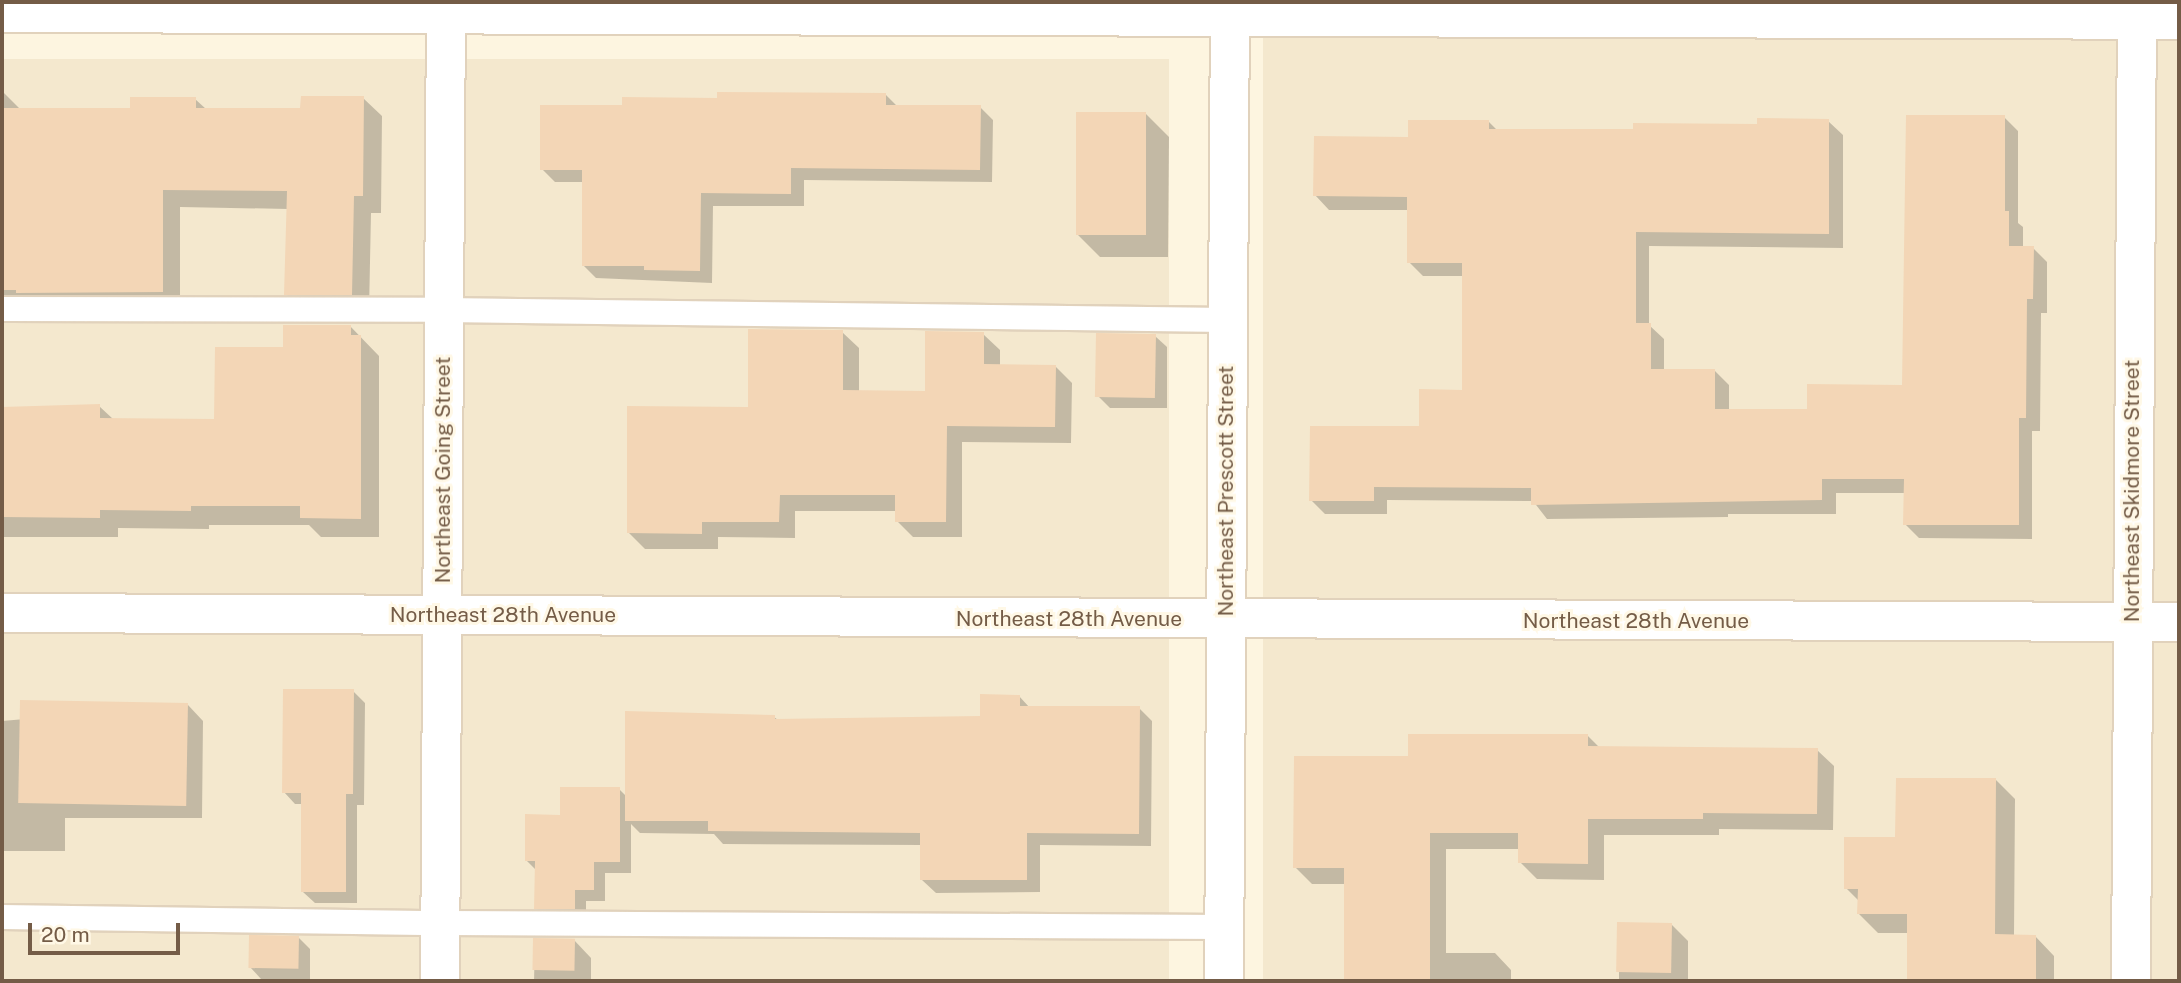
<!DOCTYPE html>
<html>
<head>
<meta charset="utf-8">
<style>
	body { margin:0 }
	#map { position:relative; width:2181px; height:983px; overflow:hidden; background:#fdf5e0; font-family:"Public Sans",sans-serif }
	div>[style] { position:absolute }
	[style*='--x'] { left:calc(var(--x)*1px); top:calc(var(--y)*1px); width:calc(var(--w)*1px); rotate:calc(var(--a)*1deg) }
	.residential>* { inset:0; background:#f4e8ce; transform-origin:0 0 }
	.shadow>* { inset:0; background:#0003; transform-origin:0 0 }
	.building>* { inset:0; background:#f3d6b6; transform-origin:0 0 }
	.roads { filter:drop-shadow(2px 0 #e1d2bc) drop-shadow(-2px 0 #e1d2bc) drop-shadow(0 2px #e1d2bc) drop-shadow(0 -2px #e1d2bc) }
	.service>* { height:24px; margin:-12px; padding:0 12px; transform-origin:12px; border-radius:12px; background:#fff }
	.minor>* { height:38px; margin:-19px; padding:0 19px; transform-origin:19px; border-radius:19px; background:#fff }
	.tertiary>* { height:38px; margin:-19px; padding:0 19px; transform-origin:19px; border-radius:19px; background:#fff }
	span { translate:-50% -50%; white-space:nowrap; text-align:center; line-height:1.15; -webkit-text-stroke:6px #fff8e6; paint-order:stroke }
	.street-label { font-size:21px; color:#745c47 }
	.frame { position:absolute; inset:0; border:4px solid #745c47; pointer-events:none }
	.scale { position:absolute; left:28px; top:923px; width:152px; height:32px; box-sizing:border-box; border:4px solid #745c47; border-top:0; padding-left:9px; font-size:21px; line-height:24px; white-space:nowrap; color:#745c47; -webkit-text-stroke:5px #fff8e6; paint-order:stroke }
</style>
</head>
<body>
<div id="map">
	<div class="residential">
		<i style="left:1263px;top:2px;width:916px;height:979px"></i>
		<i style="left:2px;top:59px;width:1167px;height:922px"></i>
	</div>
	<div class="shadow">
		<i style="clip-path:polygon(2px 91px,20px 109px,132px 109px,195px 99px,206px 109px,302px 109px,363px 98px,382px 116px,381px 213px,371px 213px,369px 312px,304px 312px,286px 294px,288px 209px,180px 207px,180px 309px,2px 307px)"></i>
		<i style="clip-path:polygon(886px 95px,898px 107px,980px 107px,993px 120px,992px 182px,804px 180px,804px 206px,713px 206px,712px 283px,596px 278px,583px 265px,583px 182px,555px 182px,542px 169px,623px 106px,718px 100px)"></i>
		<i style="clip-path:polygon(1146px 114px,1169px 137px,1168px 257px,1100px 257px,1077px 234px)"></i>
		<i style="clip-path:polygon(2004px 117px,2018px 131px,2018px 223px,2023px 227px,2023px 248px,2033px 248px,2047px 262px,2047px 313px,2041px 313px,2040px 431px,2032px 431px,2032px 539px,1919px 538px,1905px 524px,1905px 493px,1836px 493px,1836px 514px,1728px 514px,1728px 517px,1547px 519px,1533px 501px,1387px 500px,1387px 514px,1325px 514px,1311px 500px,1421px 428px,1464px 392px,1464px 276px,1423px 276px,1409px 262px,1409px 210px,1329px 210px,1315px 195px,1410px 138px,1489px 122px,1498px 131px,1635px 131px,1828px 121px,1843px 135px,1843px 248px,1649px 246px,1649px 325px,1664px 339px,1664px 370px,1715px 371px,1729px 385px,1729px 411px,1809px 411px,1904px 386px)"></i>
		<i style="clip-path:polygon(350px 326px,379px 356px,379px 537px,321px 537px,309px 525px,209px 525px,209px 529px,118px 528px,118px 537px,2px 537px,2px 408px,99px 406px,113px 419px,215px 421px,284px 349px)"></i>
		<i style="clip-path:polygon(842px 332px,859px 348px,859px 392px,926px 393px,983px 334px,1000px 350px,1000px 366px,1056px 367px,1072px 383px,1071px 443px,962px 442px,962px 537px,913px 537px,897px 521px,897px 511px,795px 511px,795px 538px,718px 537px,718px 549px,645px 549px,628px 532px,750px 409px)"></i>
		<i style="clip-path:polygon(1155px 336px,1167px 347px,1167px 408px,1110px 408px,1098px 396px)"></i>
		<i style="clip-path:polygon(353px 691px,365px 703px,364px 805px,357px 805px,357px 903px,315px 903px,303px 892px,303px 804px,295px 804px,284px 792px)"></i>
		<i style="clip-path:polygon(1019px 696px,1030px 708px,1139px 708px,1152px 721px,1151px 846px,1040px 845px,1040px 892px,936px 893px,922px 880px,922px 845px,723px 844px,714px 834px,640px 833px,631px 824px,631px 873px,605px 873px,605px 901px,586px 901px,586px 920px,547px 920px,536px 908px,537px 871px,526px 860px,561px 816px,619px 789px,627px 797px,774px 717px,778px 720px,982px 718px)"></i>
		<i style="clip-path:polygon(188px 705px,203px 721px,202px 818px,65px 818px,65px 851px,2px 851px,2px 721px)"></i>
		<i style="clip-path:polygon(1587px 735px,1600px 748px,1817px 750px,1834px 766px,1833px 830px,1719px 829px,1719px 835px,1604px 835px,1604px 880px,1537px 879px,1520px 862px,1520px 849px,1446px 849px,1446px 953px,1495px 953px,1511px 970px,1511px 981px,1346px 981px,1346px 884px,1312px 884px,1295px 867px,1410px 757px)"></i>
		<i style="clip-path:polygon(1996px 780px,2015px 799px,2014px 936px,2035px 936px,2054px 956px,2054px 981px,1909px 981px,1909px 933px,1878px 933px,1859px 914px,1859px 901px,1846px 888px,1897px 839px)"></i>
		<i style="clip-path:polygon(1619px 924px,1671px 924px,1688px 941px,1688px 981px,1619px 981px)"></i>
		<i style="clip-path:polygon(299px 938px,310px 949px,310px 980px,261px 979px,250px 967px)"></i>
		<i style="clip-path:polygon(535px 940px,574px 940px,591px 958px,591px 981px,534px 981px)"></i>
		<i style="left:1052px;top:980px;width:57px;height:1px"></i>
	</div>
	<div class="building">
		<i style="clip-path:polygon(717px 92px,886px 93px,886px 105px,981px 105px,980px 170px,791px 168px,791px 194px,701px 193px,700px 271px,644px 270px,644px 266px,582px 266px,582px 170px,540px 170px,540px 105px,622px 105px,622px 97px,717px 98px)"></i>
		<i style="clip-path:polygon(301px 96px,364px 96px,363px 196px,354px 196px,352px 295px,284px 295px,287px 191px,163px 190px,163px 292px,16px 293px,16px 290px,2px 290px,2px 108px,130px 108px,130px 97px,196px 97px,196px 108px,300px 108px)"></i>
		<i style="left:1076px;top:112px;width:70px;height:123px"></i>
		<i style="clip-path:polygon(1906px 115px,2005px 115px,2005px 211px,2009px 211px,2009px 246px,2034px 246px,2033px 299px,2027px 299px,2026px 418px,2019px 418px,2019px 525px,1903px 525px,1904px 479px,1822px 479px,1822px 500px,1531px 505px,1531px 488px,1374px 487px,1374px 501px,1309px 501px,1310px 426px,1419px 426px,1419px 389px,1462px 390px,1462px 263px,1407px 263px,1407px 197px,1313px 196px,1314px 136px,1408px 137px,1408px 120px,1489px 120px,1489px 129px,1633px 129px,1633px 123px,1757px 124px,1757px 118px,1829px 119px,1829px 234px,1636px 232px,1636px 323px,1651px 323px,1651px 369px,1715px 369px,1715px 409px,1807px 409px,1807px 384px,1902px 385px)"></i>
		<i style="clip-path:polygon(283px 325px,351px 325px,351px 335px,361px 335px,361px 519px,300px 518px,300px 506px,191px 506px,191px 511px,100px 510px,100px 518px,2px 517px,2px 407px,100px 404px,100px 418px,214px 419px,215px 347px,283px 347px)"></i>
		<i style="clip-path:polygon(748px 329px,843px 330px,843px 390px,925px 391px,925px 331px,984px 332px,984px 364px,1056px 365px,1055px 427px,947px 426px,946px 522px,895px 522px,895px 495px,780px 495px,779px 522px,702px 522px,702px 534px,627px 533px,627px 406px,748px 407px)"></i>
		<i style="left:1096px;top:333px;width:60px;height:64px;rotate:1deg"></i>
		<i style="clip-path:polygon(283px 689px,354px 689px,353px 794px,346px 794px,346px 892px,301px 892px,301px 793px,282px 793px)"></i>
		<i style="clip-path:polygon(980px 694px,1020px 695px,1020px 706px,1140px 706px,1139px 834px,1027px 833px,1027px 880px,920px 880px,920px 833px,708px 831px,708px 821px,625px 821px,625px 711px,775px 715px,775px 719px,980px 716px)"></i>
		<i style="left:20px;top:700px;width:168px;height:103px;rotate:1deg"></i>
		<i style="clip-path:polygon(1408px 734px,1588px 734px,1588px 746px,1818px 748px,1817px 814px,1703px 813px,1703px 819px,1588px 819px,1588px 864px,1518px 863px,1518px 833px,1430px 833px,1430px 981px,1344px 981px,1344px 868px,1293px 868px,1294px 756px,1408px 756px)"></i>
		<i style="clip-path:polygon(1896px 778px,1996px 778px,1995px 934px,2036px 935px,2036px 981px,1907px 981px,1907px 914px,1857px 914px,1858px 889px,1844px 889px,1844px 837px,1895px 837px)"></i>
		<i style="clip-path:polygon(560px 787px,620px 787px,620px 862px,594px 862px,594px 890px,575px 890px,575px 909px,534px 909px,535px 861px,525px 861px,525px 814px,560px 815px)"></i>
		<i style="left:1617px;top:922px;width:55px;height:50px;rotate:1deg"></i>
		<i style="left:249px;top:935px;width:50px;height:33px;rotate:1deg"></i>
		<i style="left:533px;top:938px;width:42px;height:32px;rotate:1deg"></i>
	</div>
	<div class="roads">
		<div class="service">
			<i style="--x:2;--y:309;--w:442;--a:0.1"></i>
			<i style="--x:444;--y:310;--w:783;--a:0.73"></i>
			<i style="--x:2;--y:917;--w:439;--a:0.8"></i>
			<i style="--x:441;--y:923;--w:783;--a:0.29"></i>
		</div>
		<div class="minor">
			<i style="--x:2;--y:13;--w:2177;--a:0.18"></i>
			<i style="--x:2;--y:613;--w:2177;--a:0.24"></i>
			<i style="--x:440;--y:981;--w:979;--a:-89.65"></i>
			<i style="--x:2131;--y:981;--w:979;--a:-89.65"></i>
		</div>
		<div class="tertiary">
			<i style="--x:1224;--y:981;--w:979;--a:-89.65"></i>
		</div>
	</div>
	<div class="street-label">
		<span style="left:443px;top:470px;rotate:-90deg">Northeast Going Street</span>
		<span style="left:1226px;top:491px;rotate:-90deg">Northeast Prescott Street</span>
		<span style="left:2132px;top:491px;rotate:-90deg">Northeast Skidmore Street</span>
		<span style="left:503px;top:615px">Northeast 28th Avenue</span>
		<span style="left:1069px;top:619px">Northeast 28th Avenue</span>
		<span style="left:1636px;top:621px">Northeast 28th Avenue</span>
	</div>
	<div class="frame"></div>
	<div class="scale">20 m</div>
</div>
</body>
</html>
